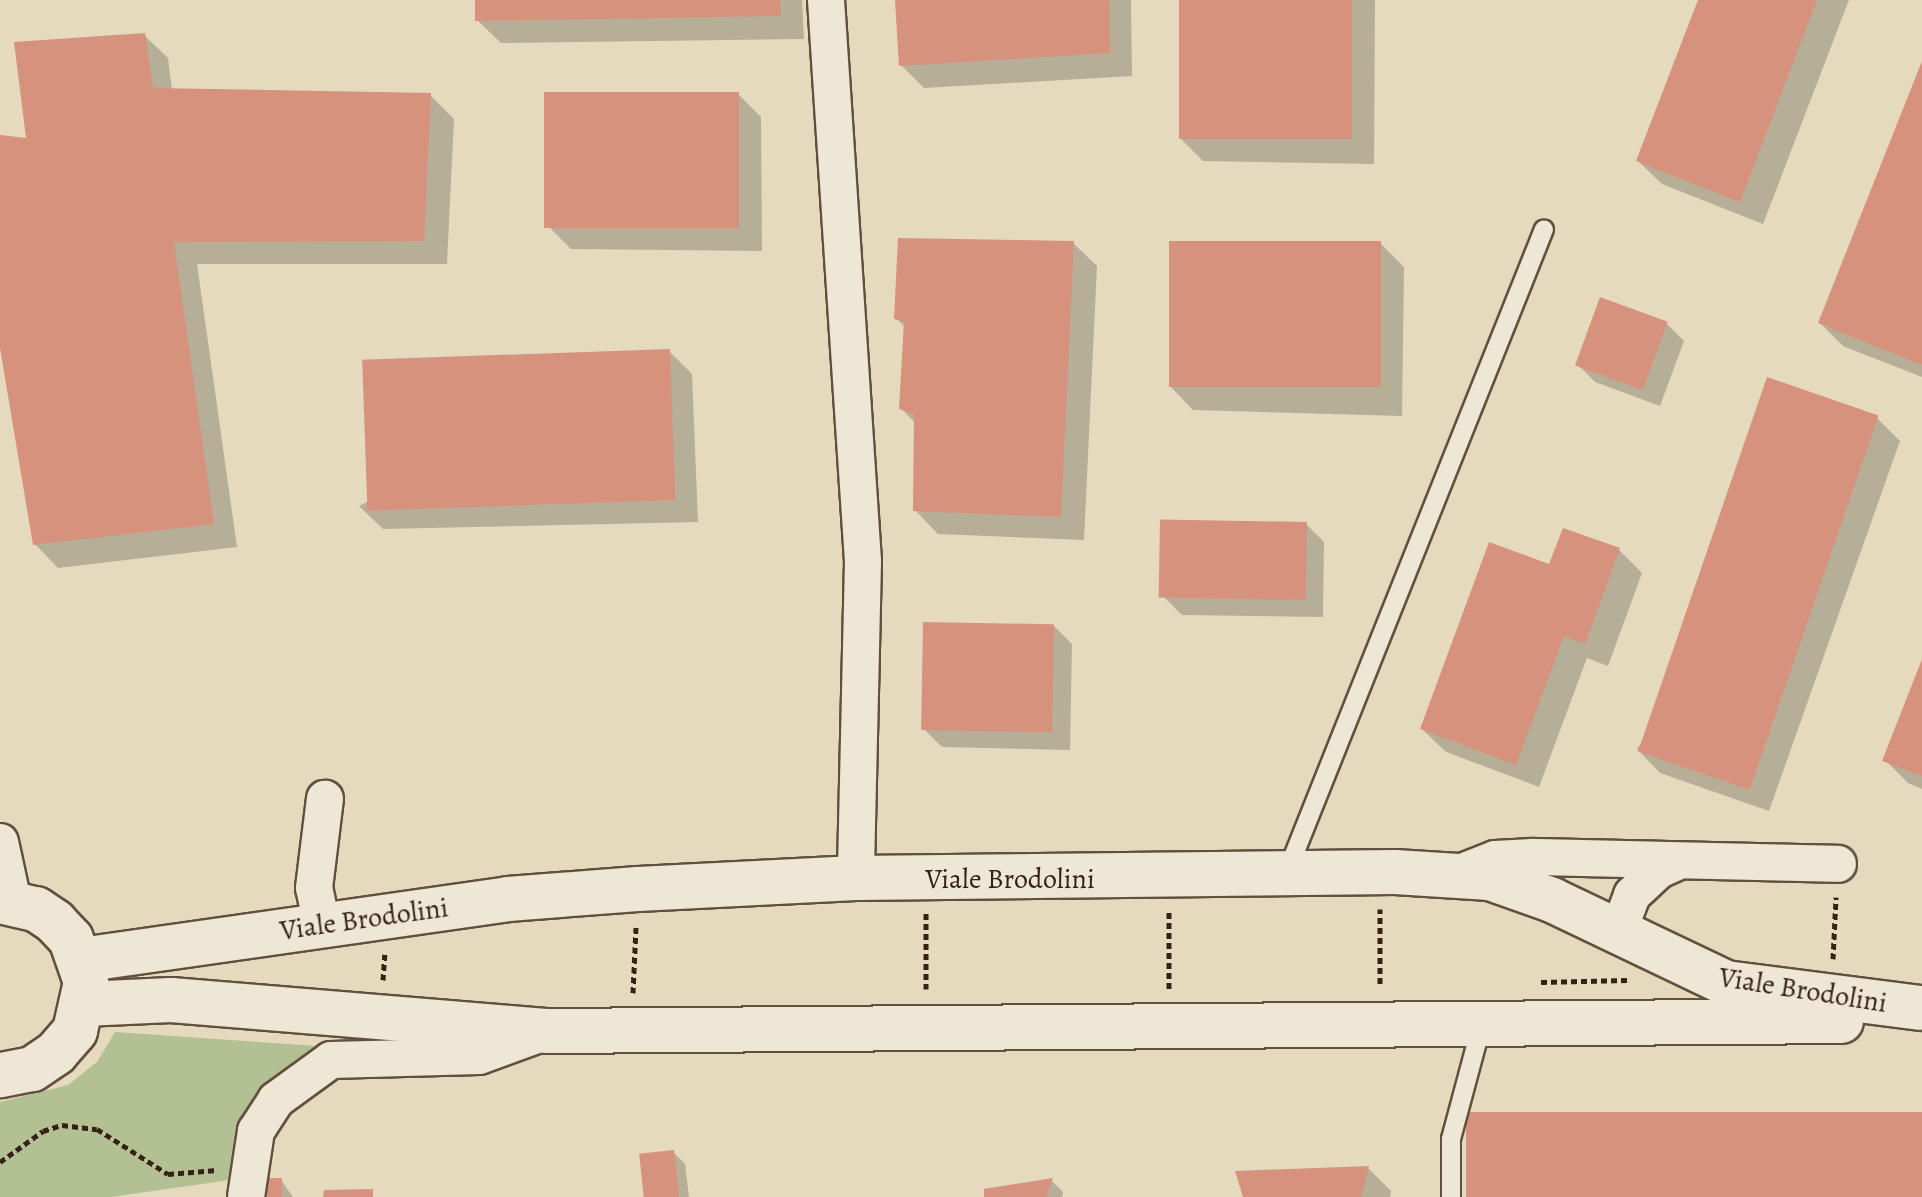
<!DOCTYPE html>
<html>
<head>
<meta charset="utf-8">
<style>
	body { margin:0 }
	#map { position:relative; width:1922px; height:1197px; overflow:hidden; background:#e5dabe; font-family:Alegreya,serif }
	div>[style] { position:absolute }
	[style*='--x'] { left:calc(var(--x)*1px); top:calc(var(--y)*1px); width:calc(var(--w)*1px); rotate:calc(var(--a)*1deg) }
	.green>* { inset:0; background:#b3c093 }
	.shadow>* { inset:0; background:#0003 }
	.building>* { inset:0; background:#d6927c; transform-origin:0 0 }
	.path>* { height:5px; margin-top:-2.5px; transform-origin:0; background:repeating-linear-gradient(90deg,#362214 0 6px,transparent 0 10px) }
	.roads { filter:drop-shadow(2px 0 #62503e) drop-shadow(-2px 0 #62503e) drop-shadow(0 2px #62503e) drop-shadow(0 -2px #62503e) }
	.lane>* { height:18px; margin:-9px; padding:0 9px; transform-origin:9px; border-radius:9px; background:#eee7d5 }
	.street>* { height:36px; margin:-18px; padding:0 18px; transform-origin:18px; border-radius:18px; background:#eee7d5 }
	.secondary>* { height:44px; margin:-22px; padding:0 22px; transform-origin:22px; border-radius:22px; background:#eee7d5 }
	span { translate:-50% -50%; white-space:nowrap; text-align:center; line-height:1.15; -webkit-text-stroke:6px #eee7d5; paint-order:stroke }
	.street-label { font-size:28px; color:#362214 }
</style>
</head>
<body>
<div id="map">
	<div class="green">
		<i style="clip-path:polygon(115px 1032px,317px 1046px,274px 1078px,252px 1105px,235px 1141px,230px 1180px,111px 1197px,0 1197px,0 1102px,68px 1085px,97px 1062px)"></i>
	</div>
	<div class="shadow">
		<i style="clip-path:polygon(477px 0,802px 0,804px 39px,501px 43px,477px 20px)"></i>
		<i style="clip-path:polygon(897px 0,1131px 0,1132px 76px,924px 88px,901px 65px)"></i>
		<i style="clip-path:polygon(1181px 0,1375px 0,1374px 164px,1203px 161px,1180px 138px)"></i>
		<i style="clip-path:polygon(1700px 0,1849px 0,1763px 224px,1662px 184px,1638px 161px)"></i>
		<i style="clip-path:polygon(144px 35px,168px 58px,172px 90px,430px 95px,454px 119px,447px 264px,197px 264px,237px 547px,58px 568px,35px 544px,0 336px,0 137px,29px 140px)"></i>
		<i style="clip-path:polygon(1922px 66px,1922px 377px,1843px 346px,1820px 323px)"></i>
		<i style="clip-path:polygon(738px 94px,761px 117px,762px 251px,571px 249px,548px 226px)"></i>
		<i style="clip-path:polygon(1073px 243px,1097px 266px,1084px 540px,938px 534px,915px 510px,916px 424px,901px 408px,906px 328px,896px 318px)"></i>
		<i style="clip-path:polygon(1381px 244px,1404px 267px,1402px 416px,1193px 410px,1170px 386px)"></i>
		<i style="clip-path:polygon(1666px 323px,1684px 341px,1660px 406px,1595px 382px,1577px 364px)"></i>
		<i style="clip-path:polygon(669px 351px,692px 374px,698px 522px,383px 529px,359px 506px)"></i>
		<i style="clip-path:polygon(1877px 418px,1900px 441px,1769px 811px,1660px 773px,1637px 749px)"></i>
		<i style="clip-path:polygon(1306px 524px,1324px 542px,1323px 617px,1182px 615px,1164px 597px)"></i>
		<i style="clip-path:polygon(1619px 550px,1642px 573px,1608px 666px,1587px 658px,1539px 787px,1446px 752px,1422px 729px,1551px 567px)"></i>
		<i style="clip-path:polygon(1054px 626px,1072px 644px,1070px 750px,942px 747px,924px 729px)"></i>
		<i style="clip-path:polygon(1922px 664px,1922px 789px,1908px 783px,1885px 760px)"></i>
		<i style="clip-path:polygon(673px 1152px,685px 1164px,689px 1197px,644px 1197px)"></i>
		<i style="clip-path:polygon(1368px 1168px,1391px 1191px,1390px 1197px,1245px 1197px)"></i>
		<i style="clip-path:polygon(281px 1180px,293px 1197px,264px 1197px)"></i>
		<i style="clip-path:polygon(1052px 1181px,1063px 1192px,1062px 1197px,986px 1197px)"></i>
	</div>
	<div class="building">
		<i style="clip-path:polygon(475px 0,780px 0,781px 16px,475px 21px)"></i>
		<i style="clip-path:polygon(895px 0,1109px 0,1110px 53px,899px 66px)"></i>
		<i style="left:1179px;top:0;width:173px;height:139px"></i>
		<i style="clip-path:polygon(1698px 0,1817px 0,1740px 202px,1636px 161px)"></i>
		<i style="clip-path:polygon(145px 33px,153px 88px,431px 93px,424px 241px,174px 242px,214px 524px,33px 545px,0 348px,0 135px,26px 138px,14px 42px)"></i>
		<i style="clip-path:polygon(1922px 61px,1922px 365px,1818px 323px)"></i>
		<i style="left:739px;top:92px;width:136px;height:195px;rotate:90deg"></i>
		<i style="clip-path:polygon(898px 238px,1074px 241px,1061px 517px,913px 511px,914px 414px,899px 409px,904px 321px,894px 319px)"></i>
		<i style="left:1169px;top:241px;width:212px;height:146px"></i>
		<i style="left:1600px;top:297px;width:72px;height:73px;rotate:20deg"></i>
		<i style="left:670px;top:349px;width:151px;height:308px;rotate:88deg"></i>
		<i style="left:1767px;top:377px;width:118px;height:396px;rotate:19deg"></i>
		<i style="left:1307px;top:522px;width:78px;height:147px;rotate:91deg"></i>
		<i style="clip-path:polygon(1563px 528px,1620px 548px,1585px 644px,1564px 636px,1516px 765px,1420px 729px,1489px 542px,1549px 564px)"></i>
		<i style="left:923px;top:622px;width:131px;height:108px;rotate:1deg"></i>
		<i style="clip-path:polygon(1922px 659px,1922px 776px,1882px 761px)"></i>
		<i style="left:1922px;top:1112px;width:85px;height:456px;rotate:90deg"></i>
		<i style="left:674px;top:1150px;width:47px;height:35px;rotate:84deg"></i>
		<i style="clip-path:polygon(1369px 1166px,1361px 1197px,1243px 1197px,1235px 1171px)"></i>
		<i style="left:282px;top:1178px;width:19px;height:20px;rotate:90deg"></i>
		<i style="clip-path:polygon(1053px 1178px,1046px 1197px,984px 1197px,984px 1189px)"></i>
		<i style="clip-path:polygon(373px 1189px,373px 1197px,323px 1197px,324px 1190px)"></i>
	</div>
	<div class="path">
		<i style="--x:926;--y:913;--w:76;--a:90"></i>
		<i style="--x:1833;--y:959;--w:62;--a:-87.2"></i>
		<i style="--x:383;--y:980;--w:26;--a:-86"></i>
		<i style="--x:1541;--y:982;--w:86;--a:-1.3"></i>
		<i style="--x:1380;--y:984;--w:75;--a:-90"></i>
		<i style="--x:1169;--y:989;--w:78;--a:-90"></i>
		<i style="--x:633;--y:993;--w:66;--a:-87.4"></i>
		<i style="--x:0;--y:1162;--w:53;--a:-35.8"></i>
		<i style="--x:43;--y:1131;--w:20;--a:-18"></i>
		<i style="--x:62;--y:1125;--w:35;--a:7"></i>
		<i style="--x:97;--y:1129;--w:84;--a:32.4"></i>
		<i style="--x:168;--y:1174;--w:49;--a:-4.7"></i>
	</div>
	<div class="roads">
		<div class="lane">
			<i style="--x:1287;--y:872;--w:692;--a:-68.21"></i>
			<i style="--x:1451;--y:1197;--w:58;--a:-90"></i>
			<i style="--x:1451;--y:1139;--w:116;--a:-75"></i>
		</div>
		<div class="street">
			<i style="--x:826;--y:0;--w:562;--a:86.23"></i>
			<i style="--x:863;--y:561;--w:317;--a:91.3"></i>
			<i style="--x:0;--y:842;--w:61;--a:77.8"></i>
			<i style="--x:1457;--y:874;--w:41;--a:-21.5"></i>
			<i style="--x:1495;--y:859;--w:39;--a:-3"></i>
			<i style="--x:1534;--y:857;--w:304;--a:1.3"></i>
			<i style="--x:322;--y:925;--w:38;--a:-102"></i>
			<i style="--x:314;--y:888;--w:90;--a:-83"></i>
			<i style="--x:1618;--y:932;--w:40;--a:-69"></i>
			<i style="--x:1632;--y:895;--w:37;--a:-43"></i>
			<i style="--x:1659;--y:870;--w:17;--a:-24"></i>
			<i style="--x:246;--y:1197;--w:67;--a:-81.4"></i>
			<i style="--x:256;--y:1131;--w:37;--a:-57"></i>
			<i style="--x:276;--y:1100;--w:68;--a:-36"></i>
			<i style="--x:331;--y:1060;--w:148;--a:-1.5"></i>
			<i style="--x:479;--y:1056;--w:70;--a:-20"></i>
		</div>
		<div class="secondary">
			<i style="--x:0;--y:901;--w:37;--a:13"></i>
			<i style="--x:36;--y:909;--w:23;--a:34"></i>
			<i style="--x:55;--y:922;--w:23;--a:47"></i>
			<i style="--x:71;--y:939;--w:46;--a:70.8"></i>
			<i style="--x:86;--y:982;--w:50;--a:102.7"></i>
			<i style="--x:75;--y:1031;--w:29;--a:131"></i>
			<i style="--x:56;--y:1053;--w:29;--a:146"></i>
			<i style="--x:32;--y:1069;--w:33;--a:169"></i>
			<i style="--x:81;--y:960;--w:431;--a:-8.1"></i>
			<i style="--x:508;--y:899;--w:130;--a:-4.4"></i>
			<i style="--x:638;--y:889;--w:218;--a:-2.9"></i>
			<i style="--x:856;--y:878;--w:539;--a:-0.64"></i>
			<i style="--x:1395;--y:872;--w:95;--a:3.6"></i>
			<i style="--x:1490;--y:878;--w:66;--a:19.5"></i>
			<i style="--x:1552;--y:900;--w:193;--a:25.5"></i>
			<i style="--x:1726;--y:983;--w:196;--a:7.3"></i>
			<i style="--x:84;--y:1004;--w:87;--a:-2.6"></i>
			<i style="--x:171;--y:1000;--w:379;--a:4.7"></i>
			<i style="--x:549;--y:1031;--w:1292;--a:-0.44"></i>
		</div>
	</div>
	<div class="street-label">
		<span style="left:1010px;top:879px">Viale Brodolini</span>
		<span style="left:364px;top:919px;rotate:-8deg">Viale Brodolini</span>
		<span style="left:1803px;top:990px;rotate:9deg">Viale Brodolini</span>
	</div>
</div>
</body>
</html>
